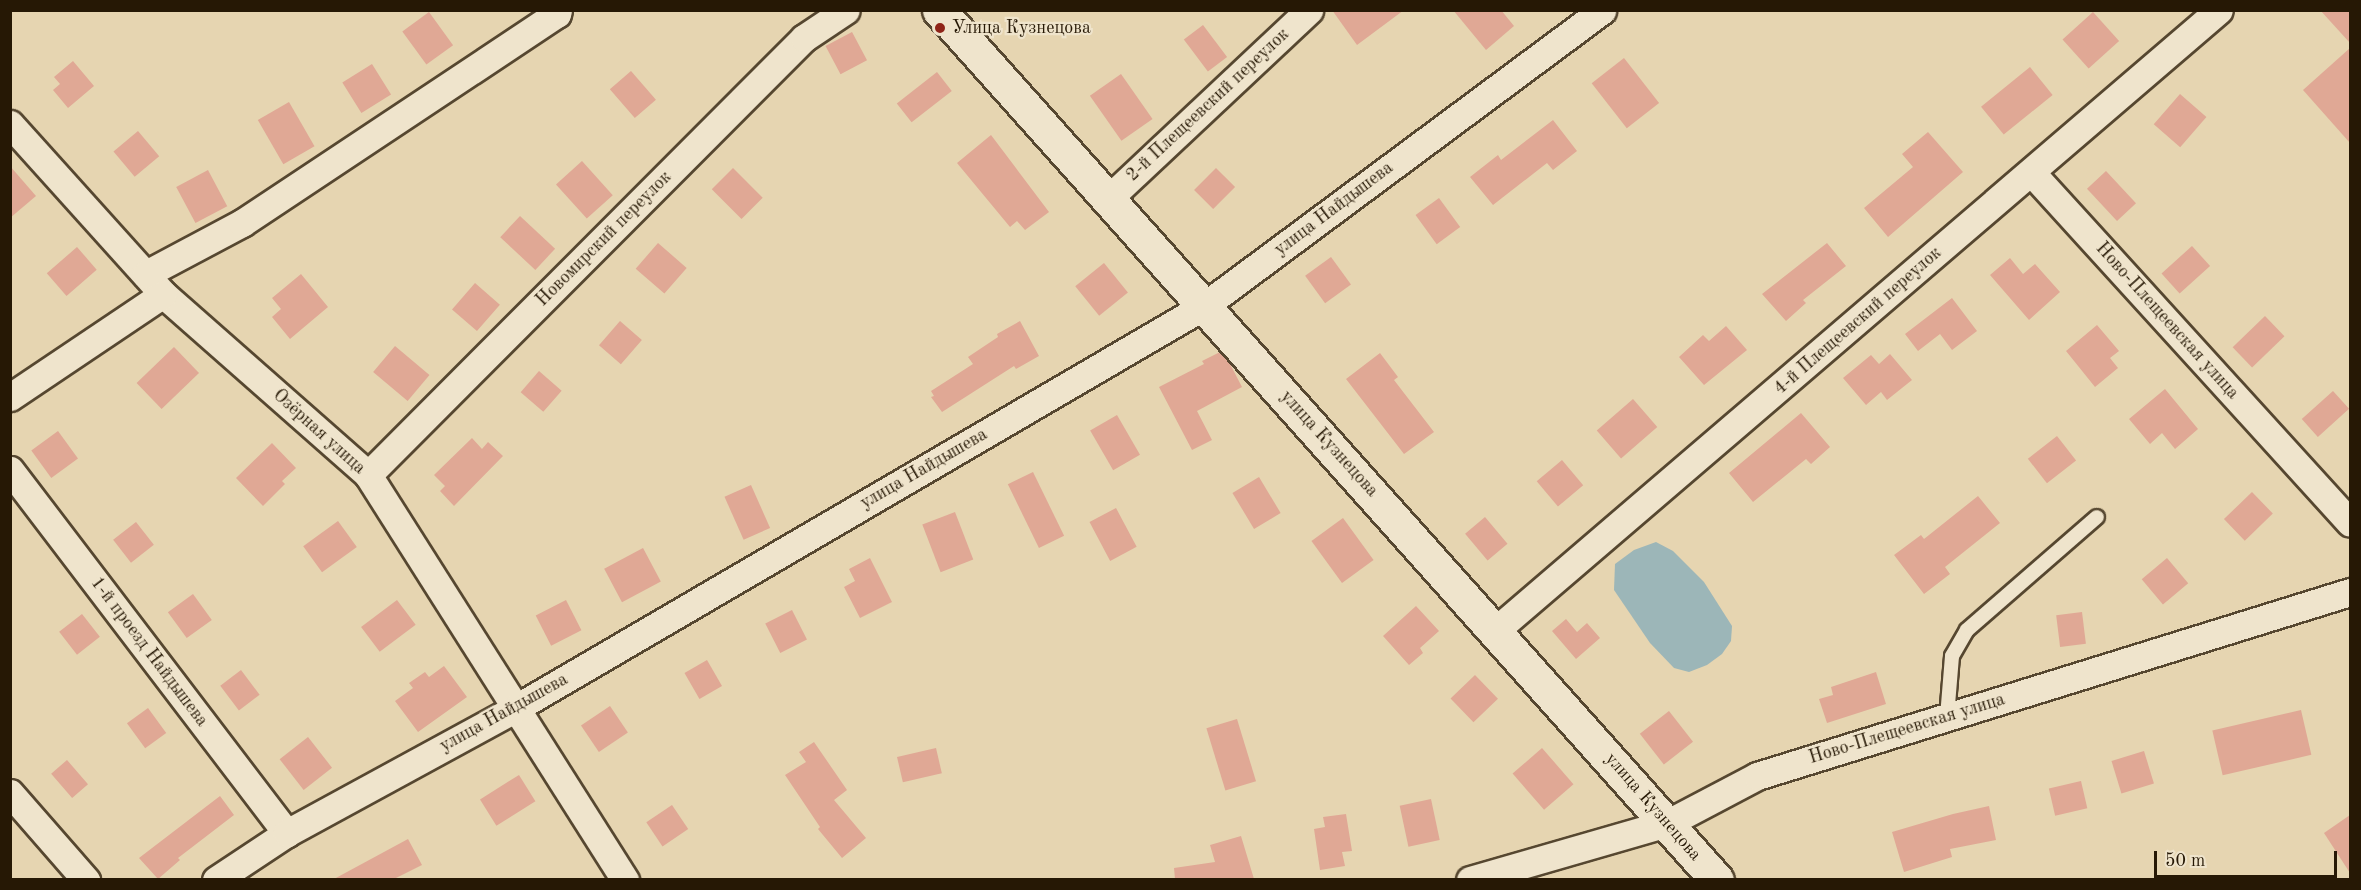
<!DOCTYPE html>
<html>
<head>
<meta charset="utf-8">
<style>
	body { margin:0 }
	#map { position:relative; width:2361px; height:890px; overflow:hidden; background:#e6d5b1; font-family:"Old Standard TT",serif }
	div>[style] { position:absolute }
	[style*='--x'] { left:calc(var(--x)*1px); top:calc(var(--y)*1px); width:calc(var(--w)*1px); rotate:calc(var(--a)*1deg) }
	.water>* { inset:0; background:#9cb6b8 }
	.building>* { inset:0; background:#e0a895; transform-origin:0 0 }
	.roads { filter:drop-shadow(2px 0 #564730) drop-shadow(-2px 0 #564730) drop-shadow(0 2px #564730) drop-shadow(0 -2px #564730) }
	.lane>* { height:14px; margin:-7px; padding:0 7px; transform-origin:7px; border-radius:7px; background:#efe4cc }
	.street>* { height:27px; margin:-13.5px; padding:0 13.5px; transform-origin:13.5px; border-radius:13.5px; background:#efe4cc }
	.secondary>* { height:33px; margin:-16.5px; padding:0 16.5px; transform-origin:16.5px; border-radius:16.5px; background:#efe4cc }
	.dots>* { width:16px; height:16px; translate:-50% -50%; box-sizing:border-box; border:3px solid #efe4cc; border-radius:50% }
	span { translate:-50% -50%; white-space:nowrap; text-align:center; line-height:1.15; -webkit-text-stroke:4.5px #efe4cc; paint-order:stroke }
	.poi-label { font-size:18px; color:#261805 }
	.left { translate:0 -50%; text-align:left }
	.street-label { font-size:18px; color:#261805 }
	.frame { position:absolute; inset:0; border:12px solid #261805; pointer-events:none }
	.scale { position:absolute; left:2154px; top:851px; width:183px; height:27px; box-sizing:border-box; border:3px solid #261805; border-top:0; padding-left:8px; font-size:18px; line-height:21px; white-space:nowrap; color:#261805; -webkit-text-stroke:4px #efe4cc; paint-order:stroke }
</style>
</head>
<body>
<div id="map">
	<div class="water">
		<i style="clip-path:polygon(1656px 542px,1673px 551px,1704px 582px,1732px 626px,1731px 641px,1722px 654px,1707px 665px,1689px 672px,1674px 668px,1650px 643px,1614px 590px,1615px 564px,1634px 550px)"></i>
	</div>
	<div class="building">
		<i style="clip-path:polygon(1332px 10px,1404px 10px,1357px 45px)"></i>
		<i style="clip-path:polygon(1453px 10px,1501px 10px,1514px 26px,1486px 50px)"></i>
		<i style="clip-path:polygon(2320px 10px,2350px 10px,2350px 43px)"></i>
		<i style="left:429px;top:12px;width:41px;height:33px;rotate:54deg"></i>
		<i style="left:2093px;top:12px;width:39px;height:41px;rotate:48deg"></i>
		<i style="left:1203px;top:25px;width:40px;height:24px;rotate:53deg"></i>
		<i style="left:852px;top:32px;width:32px;height:30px;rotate:62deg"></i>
		<i style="clip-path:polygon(2350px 48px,2350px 143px,2303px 90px)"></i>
		<i style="left:1624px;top:58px;width:57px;height:41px;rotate:52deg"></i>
		<i style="clip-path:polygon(73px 61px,94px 86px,68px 108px,53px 90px,60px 84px,54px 77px)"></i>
		<i style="left:372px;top:64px;width:36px;height:35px;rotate:58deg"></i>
		<i style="left:2030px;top:67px;width:36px;height:63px;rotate:51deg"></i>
		<i style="left:631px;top:71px;width:38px;height:28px;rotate:49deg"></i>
		<i style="left:937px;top:72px;width:24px;height:51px;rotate:52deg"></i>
		<i style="left:1121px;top:74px;width:55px;height:38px;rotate:55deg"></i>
		<i style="left:2180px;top:94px;width:35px;height:40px;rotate:41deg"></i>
		<i style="left:289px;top:102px;width:51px;height:36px;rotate:60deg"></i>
		<i style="clip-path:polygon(1553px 120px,1577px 151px,1553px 170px,1547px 163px,1493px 205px,1470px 177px,1498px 155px,1501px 160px)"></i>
		<i style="left:138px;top:131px;width:33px;height:32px;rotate:50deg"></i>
		<i style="clip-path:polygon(1928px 132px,1963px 172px,1888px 237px,1864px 208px,1913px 167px,1902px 154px)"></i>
		<i style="clip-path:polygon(991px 135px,1049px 212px,1025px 230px,1017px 221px,1010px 227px,957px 163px)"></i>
		<i style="left:582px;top:161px;width:46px;height:35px;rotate:48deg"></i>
		<i style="clip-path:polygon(10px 166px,36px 196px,10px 218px)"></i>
		<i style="left:733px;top:168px;width:42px;height:30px;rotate:45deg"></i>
		<i style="left:1216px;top:168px;width:27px;height:31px;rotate:45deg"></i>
		<i style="left:208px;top:170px;width:41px;height:36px;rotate:62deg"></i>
		<i style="left:2106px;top:171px;width:44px;height:26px;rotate:47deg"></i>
		<i style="left:1439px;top:198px;width:36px;height:29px;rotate:54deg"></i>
		<i style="left:520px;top:216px;width:48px;height:29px;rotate:43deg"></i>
		<i style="left:658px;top:243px;width:38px;height:34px;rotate:41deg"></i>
		<i style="clip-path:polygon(1827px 243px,1846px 266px,1803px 300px,1806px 303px,1786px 321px,1762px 294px)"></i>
		<i style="left:2192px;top:246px;width:27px;height:41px;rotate:48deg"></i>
		<i style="left:77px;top:247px;width:30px;height:40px;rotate:49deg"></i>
		<i style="left:1331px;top:257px;width:34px;height:32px;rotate:54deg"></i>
		<i style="clip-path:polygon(2010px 258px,2023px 274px,2035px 264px,2060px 292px,2029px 320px,1990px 275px)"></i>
		<i style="left:1104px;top:263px;width:38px;height:37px;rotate:51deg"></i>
		<i style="clip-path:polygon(301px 274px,328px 307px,290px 339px,272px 317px,281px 309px,272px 298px)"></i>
		<i style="left:475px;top:283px;width:33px;height:35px;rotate:41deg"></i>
		<i style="clip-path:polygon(1952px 298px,1977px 331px,1952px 350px,1940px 334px,1918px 351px,1905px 334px)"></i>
		<i style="left:2265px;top:316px;width:28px;height:45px;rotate:46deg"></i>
		<i style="left:620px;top:321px;width:29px;height:32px;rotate:41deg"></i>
		<i style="clip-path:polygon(1020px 321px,1039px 356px,1016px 369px,1014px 366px,942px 412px,931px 397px,934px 396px,931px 391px,973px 364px,968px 357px,998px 337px,997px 334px)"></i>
		<i style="clip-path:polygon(2097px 325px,2119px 351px,2110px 358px,2118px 368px,2095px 387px,2066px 351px)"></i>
		<i style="clip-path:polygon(1726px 326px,1747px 350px,1704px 385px,1679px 357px,1703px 335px,1709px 341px)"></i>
		<i style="left:395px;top:346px;width:45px;height:34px;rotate:40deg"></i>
		<i style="left:174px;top:347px;width:36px;height:52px;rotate:46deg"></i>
		<i style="clip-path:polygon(1220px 352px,1229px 362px,1242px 387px,1197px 411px,1212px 440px,1192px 450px,1159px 387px,1204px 364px,1202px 361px)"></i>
		<i style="clip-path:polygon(1380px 353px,1398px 377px,1394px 380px,1434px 432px,1404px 454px,1346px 379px)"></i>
		<i style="clip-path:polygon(1890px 354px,1912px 380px,1887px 400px,1881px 392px,1866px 405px,1843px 378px,1871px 355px,1879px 364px)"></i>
		<i style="left:539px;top:371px;width:30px;height:28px;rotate:41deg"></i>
		<i style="clip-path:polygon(2165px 389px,2198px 429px,2175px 449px,2162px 433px,2150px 444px,2129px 419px)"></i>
		<i style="left:2333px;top:391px;width:24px;height:42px;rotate:48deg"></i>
		<i style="left:1633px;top:399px;width:37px;height:48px;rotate:49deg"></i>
		<i style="clip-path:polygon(1801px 413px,1830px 447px,1811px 464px,1806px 459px,1753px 502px,1729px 473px)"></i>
		<i style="left:1117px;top:415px;width:46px;height:31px;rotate:60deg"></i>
		<i style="left:58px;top:431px;width:34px;height:33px;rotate:54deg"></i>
		<i style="left:2057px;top:436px;width:31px;height:37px;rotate:52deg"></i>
		<i style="clip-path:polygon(472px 438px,482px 449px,488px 442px,503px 456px,454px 506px,440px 491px,445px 486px,434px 475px)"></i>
		<i style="clip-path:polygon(272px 443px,296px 468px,282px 481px,285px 484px,263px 506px,236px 478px)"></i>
		<i style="left:1562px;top:460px;width:33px;height:33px;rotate:50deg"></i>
		<i style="left:1033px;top:472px;width:71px;height:28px;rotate:64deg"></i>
		<i style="left:1259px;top:477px;width:42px;height:31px;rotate:59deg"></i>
		<i style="left:751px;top:485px;width:47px;height:29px;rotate:66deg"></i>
		<i style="left:2252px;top:492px;width:30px;height:39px;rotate:46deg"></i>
		<i style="clip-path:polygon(1978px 496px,2000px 523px,1945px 567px,1950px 574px,1924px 594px,1894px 555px,1921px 535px,1924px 539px)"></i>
		<i style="left:1116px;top:508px;width:44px;height:30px;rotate:62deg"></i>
		<i style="left:955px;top:512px;width:51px;height:35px;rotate:69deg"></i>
		<i style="left:1485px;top:517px;width:35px;height:26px;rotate:50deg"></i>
		<i style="left:1343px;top:518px;width:52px;height:39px;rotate:54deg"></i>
		<i style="left:338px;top:521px;width:32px;height:43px;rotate:54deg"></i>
		<i style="left:136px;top:522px;width:29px;height:29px;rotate:52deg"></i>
		<i style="left:643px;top:548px;width:38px;height:44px;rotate:62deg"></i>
		<i style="clip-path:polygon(870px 558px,892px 602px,860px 618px,844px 587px,855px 581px,849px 569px)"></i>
		<i style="left:2167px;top:558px;width:33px;height:33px;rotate:50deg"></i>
		<i style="left:193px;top:594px;width:32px;height:31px;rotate:54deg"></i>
		<i style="left:397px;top:600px;width:31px;height:45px;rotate:53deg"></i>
		<i style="left:566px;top:600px;width:34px;height:34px;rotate:63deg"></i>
		<i style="clip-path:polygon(1416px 606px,1439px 631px,1420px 648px,1423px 653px,1409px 665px,1383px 636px)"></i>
		<i style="left:792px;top:610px;width:33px;height:30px;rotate:63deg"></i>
		<i style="left:2082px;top:612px;width:32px;height:26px;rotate:83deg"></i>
		<i style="left:82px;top:614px;width:29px;height:29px;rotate:52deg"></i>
		<i style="clip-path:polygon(1566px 619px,1577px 632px,1587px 623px,1600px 638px,1576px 659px,1552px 631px)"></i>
		<i style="left:707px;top:660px;width:30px;height:26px;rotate:60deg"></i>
		<i style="clip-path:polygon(444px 666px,467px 697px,418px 732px,395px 701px,413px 688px,409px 683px,425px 672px,429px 677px)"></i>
		<i style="left:241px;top:670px;width:31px;height:26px;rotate:53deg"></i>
		<i style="clip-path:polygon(1876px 672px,1886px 704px,1827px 723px,1819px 699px,1833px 695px,1831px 687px)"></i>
		<i style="left:1475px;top:675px;width:33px;height:34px;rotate:46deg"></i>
		<i style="left:610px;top:706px;width:32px;height:35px;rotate:56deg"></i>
		<i style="left:148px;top:708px;width:31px;height:26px;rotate:54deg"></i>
		<i style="left:2301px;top:710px;width:46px;height:91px;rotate:77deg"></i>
		<i style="left:1669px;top:711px;width:39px;height:37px;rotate:52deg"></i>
		<i style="left:1237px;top:719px;width:65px;height:32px;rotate:73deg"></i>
		<i style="left:308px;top:737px;width:39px;height:36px;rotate:52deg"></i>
		<i style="clip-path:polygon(814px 742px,847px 790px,834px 800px,866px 838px,842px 858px,818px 829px,820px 827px,785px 775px,806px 762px,799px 752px)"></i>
		<i style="left:936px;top:748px;width:26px;height:40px;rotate:77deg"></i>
		<i style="left:1542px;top:748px;width:48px;height:39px;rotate:49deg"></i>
		<i style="left:2144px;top:751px;width:34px;height:34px;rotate:73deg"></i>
		<i style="left:67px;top:760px;width:32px;height:21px;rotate:49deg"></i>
		<i style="left:519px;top:775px;width:31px;height:46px;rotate:58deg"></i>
		<i style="left:2081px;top:781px;width:28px;height:33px;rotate:77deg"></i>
		<i style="clip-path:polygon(220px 796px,234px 815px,178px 858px,180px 860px,158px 879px,139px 858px)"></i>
		<i style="left:1431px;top:799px;width:42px;height:32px;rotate:78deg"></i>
		<i style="left:672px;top:805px;width:29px;height:31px;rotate:56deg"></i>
		<i style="clip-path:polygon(1989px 806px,1996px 840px,1950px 849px,1952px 857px,1904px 872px,1892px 832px,1953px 814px)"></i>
		<i style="clip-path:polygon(1346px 814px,1352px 851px,1342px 852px,1345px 866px,1320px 870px,1314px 829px,1325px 827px,1323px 817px)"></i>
		<i style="clip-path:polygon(2350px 815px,2350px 873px,2324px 833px)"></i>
		<i style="clip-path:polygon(1241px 836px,1254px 879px,1175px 879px,1174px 868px,1215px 862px,1210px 845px)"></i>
		<i style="clip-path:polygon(408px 839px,422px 865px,394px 879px,334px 879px)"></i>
	</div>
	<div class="roads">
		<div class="lane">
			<i style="--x:1947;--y:717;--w:61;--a:-85.3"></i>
			<i style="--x:1952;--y:656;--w:30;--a:-60"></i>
			<i style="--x:1967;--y:630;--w:172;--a:-41"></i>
		</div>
		<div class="street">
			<i style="--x:10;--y:124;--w:229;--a:48"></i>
			<i style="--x:163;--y:294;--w:273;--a:41.4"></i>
			<i style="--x:368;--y:475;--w:480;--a:57.6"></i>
			<i style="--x:2031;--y:172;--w:474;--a:47.7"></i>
			<i style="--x:1108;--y:199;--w:276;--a:-43.2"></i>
			<i style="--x:146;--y:274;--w:109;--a:-28"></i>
			<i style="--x:242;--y:223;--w:378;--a:-33.6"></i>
			<i style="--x:557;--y:14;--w:4;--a:-76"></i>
			<i style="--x:10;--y:397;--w:184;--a:-33.9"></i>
			<i style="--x:10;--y:470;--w:457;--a:52.7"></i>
			<i style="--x:368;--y:475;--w:617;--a:-45.07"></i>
			<i style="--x:804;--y:38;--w:50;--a:-33.7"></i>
			<i style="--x:1496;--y:630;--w:952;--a:-40.61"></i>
			<i style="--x:10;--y:793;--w:116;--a:48.9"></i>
			<i style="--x:216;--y:880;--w:85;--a:-33.5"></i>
			<i style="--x:287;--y:833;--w:261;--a:-28.6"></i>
			<i style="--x:516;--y:708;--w:797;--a:-30.3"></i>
			<i style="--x:1204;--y:306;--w:496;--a:-36.6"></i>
			<i style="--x:1470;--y:880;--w:206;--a:-16.1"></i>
			<i style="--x:1668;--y:823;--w:101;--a:-27.8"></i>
			<i style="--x:1757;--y:776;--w:621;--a:-17.24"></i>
		</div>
		<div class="secondary">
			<i style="--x:939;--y:10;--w:1167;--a:48.2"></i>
		</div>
	</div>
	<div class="dots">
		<i style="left:940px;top:28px;background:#8f2418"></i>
	</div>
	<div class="poi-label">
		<span class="left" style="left:952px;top:28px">Улица Кузнецова</span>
	</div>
	<div class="street-label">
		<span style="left:1208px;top:105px;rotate:-43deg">2-й Плещеевский переулок</span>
		<span style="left:1334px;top:209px;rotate:-37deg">улица Найдышева</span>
		<span style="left:604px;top:239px;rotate:-45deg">Новомирский переулок</span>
		<span style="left:1858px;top:321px;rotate:-41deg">4-й Плещеевский переулок</span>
		<span style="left:2167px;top:321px;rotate:48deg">Ново-Плещеевская улица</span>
		<span style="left:319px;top:432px;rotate:42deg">Озёрная улица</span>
		<span style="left:1329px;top:444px;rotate:48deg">улица Кузнецова</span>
		<span style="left:924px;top:469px;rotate:-30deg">улица Найдышева</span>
		<span style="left:149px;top:652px;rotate:53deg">1-й проезд Найдышева</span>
		<span style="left:504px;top:713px;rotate:-29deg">улица Найдышева</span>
		<span style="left:1907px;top:729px;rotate:-17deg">Ново-Плещеевская улица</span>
		<span style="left:1653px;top:807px;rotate:49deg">улица Кузнецова</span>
	</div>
	<div class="frame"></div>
	<div class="scale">50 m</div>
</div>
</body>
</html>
